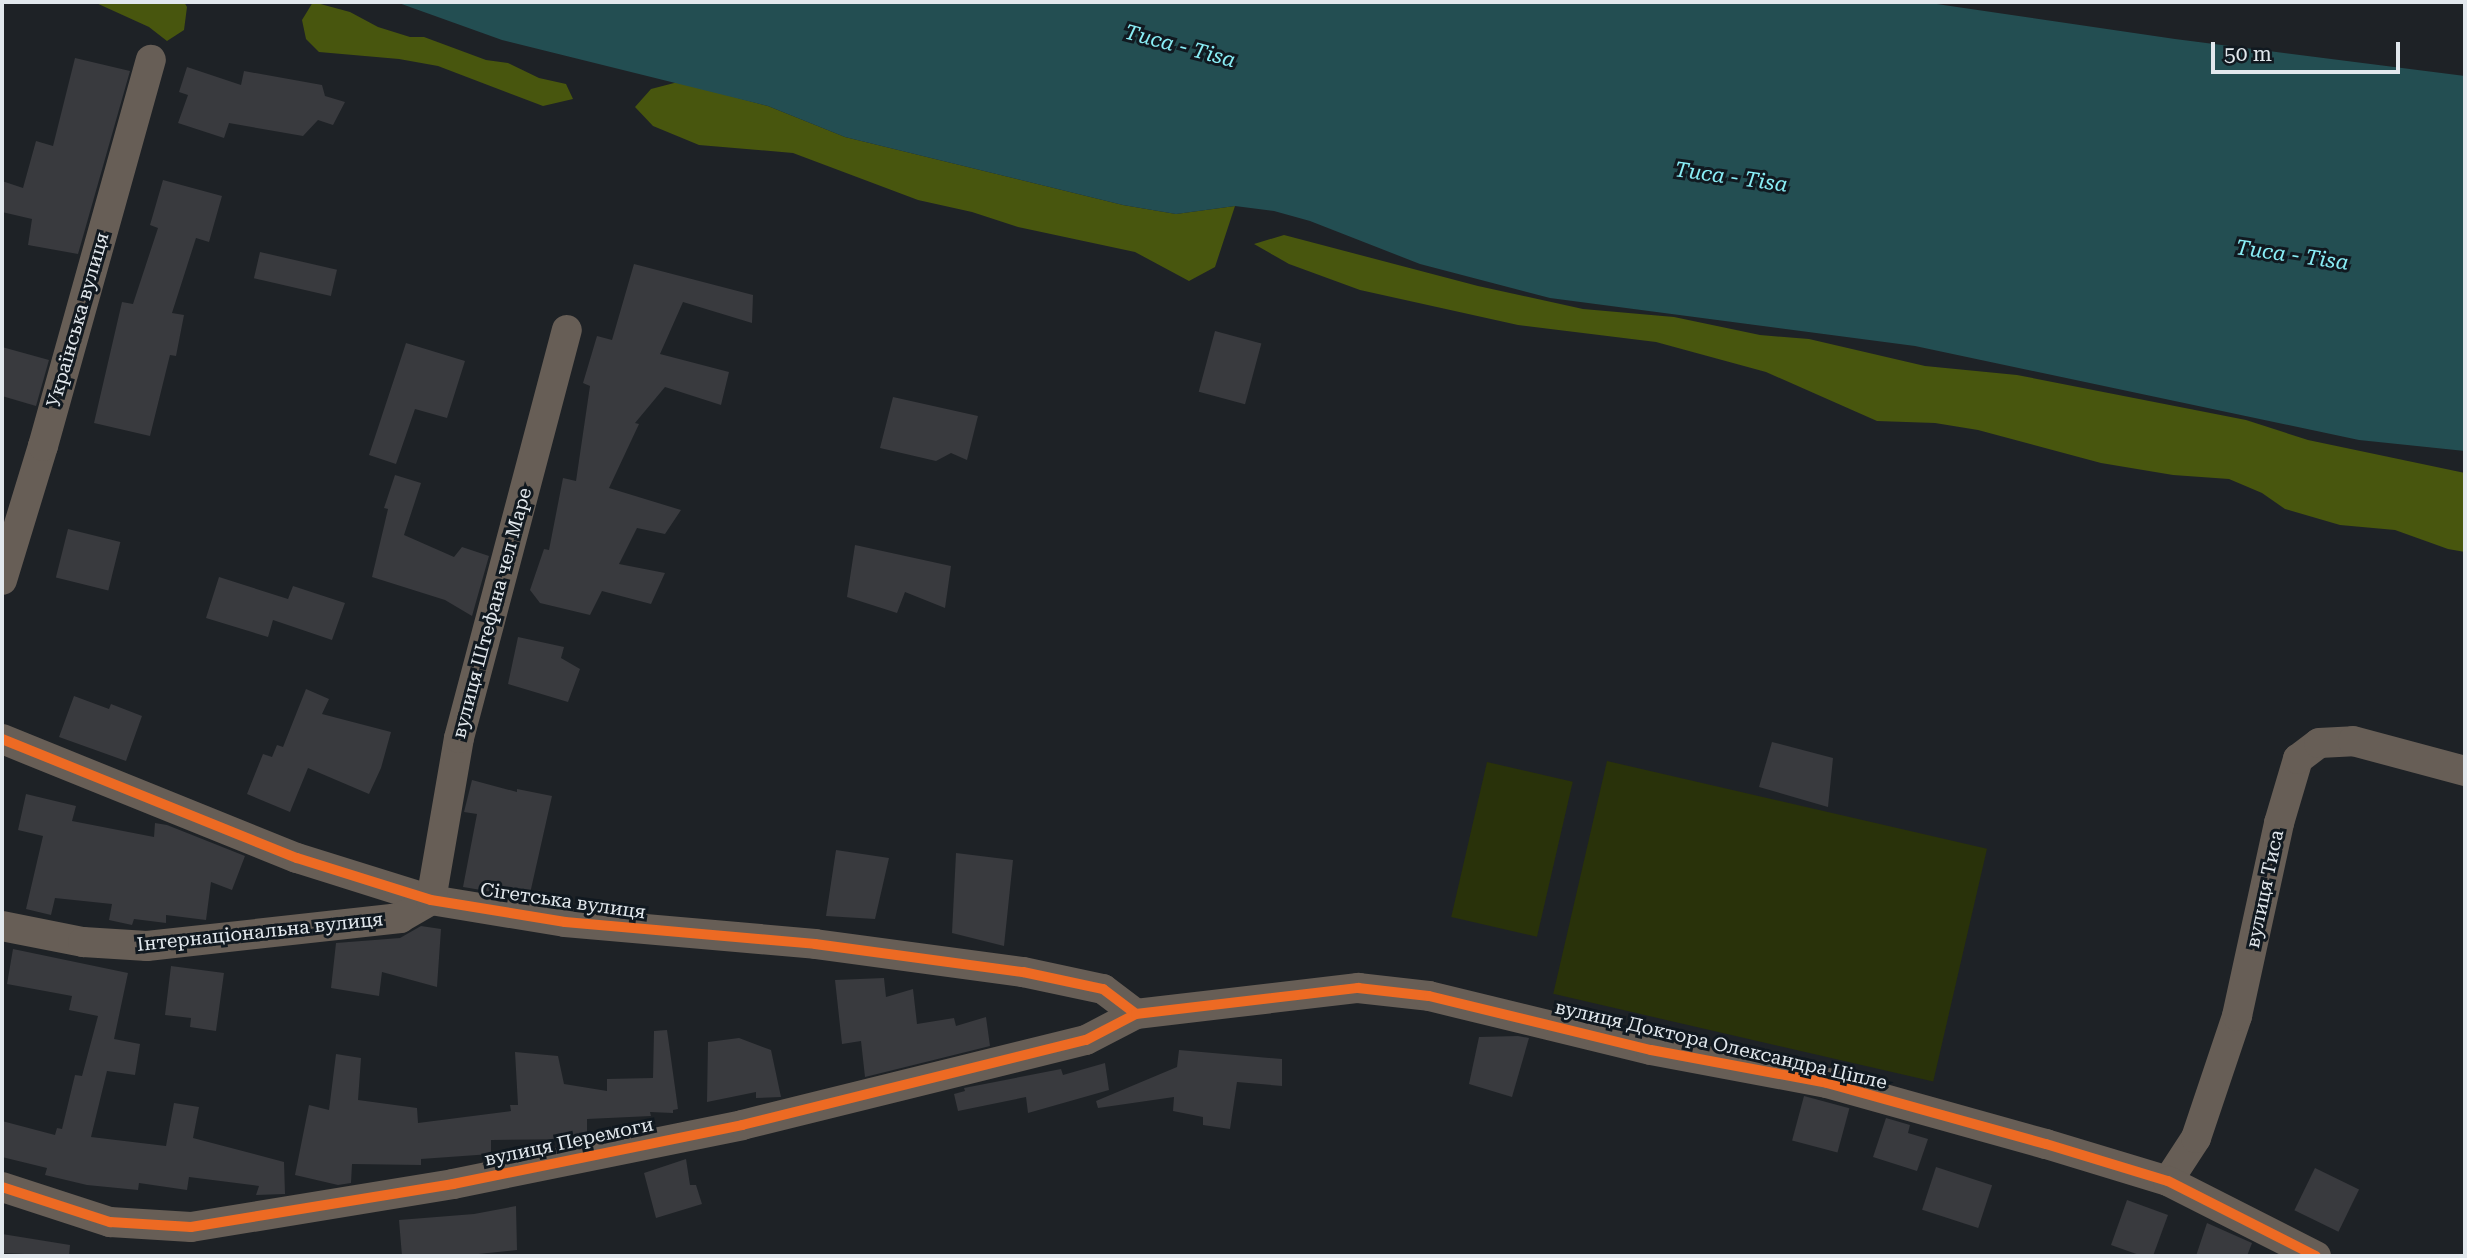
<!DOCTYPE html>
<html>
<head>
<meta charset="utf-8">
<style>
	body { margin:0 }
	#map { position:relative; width:2467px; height:1258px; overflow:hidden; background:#1e2226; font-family:"Roboto Serif",serif }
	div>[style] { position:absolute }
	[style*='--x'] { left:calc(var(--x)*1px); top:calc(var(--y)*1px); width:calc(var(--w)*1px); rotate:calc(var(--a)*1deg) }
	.green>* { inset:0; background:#29320a; transform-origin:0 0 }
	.forest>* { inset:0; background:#48560e }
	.water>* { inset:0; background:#234e52 }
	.building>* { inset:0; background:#393a3e; transform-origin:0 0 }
	.street>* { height:30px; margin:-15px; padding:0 15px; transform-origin:15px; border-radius:15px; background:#675e56 }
	.cycleway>* { height:10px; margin:-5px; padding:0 5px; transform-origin:5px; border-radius:5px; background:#ed6a23 }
	span { translate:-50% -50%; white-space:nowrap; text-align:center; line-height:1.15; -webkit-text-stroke:6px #111920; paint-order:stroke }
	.street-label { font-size:19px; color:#e2e8ed }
	.water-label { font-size:21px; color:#8aeef6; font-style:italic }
	.frame { position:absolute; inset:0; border:4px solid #e2e8ed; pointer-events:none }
	.scale { position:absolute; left:2211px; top:42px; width:189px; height:32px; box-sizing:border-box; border:4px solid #e2e8ed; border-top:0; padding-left:9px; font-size:21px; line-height:24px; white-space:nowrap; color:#e2e8ed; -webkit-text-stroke:5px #111920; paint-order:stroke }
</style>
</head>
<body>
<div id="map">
	<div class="green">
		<i style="left:1607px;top:761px;width:390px;height:239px;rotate:13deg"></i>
		<i style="left:1487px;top:762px;width:88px;height:159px;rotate:13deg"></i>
	</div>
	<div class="forest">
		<i style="clip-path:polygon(94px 2px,184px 2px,187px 7px,184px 30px,167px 41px,149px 27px)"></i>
		<i style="clip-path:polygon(313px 2px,350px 12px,378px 27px,410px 37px,424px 37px,486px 60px,508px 63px,539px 78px,566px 84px,573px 99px,543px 106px,438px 66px,399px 59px,319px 52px,306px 39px,302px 20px)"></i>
		<i style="clip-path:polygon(678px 82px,768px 106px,845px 137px,1123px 205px,1176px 214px,1235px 206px,1215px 267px,1189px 281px,1135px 252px,1018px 227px,972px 212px,918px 200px,793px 153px,699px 145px,653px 126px,635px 107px,651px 89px)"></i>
		<i style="clip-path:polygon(1284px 235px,1478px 286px,1583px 309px,1674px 317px,1760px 335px,1809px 339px,1925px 366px,2017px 375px,2246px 420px,2308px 440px,2465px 473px,2465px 552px,2448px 549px,2395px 530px,2340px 525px,2285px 509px,2262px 493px,2229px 479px,2173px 475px,2101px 463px,1978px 430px,1935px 423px,1877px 421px,1766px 372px,1656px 342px,1518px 325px,1360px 290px,1289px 264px,1254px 244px)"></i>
	</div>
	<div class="water">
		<i style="clip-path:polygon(396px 2px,1923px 2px,2175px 39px,2465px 76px,2465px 451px,2359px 440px,1915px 346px,1550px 298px,1420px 264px,1310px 221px,1274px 211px,1235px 206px,1176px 214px,1123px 205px,845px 137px,768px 106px,502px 40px)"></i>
	</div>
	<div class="building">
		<i style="clip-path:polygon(75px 58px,130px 71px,78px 254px,28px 245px,32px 219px,2px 212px,2px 181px,23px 188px,36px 141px,53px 146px)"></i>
		<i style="clip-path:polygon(187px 67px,241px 85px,244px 71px,322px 85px,325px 96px,345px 102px,333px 125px,318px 120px,303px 136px,229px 123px,224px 138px,178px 123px,188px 95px,179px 92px)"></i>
		<i style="clip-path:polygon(163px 180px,222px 196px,209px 242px,196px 238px,172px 313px,184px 315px,176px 356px,170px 355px,150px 436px,94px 423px,122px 302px,133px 304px,158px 228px,150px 225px)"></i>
		<i style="left:260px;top:252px;width:79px;height:27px;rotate:13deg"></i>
		<i style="clip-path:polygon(634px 264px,753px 295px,752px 323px,683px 302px,660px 354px,729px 372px,721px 405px,665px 387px,635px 423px,639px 424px,609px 488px,681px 510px,665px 534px,637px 528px,619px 564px,665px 573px,651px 604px,602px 591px,590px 615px,540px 603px,530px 590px,544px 549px,549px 550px,563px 478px,576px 481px,590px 386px,583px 383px,597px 336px,612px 340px)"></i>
		<i style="left:1215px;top:331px;width:48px;height:63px;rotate:15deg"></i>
		<i style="clip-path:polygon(406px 343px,465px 361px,447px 418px,415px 409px,396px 464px,369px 455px)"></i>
		<i style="clip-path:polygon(2px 347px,49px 360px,36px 406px,2px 396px)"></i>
		<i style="clip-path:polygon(893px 397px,978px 416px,967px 460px,951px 453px,936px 461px,880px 448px)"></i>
		<i style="clip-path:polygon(395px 475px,421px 483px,404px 535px,454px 557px,462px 547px,489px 556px,472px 616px,445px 600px,372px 577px,388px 509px,384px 508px)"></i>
		<i style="left:68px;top:529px;width:54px;height:50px;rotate:14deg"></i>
		<i style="clip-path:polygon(855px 545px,951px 566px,945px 608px,905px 592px,897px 613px,847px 597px)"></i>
		<i style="clip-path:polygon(219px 577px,288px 599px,293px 586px,345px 603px,332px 640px,273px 620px,268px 637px,206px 618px)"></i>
		<i style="clip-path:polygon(518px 637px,564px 647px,561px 658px,580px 669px,568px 702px,508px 684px)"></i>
		<i style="clip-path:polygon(306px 689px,329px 699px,322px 714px,391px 732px,381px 768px,369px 794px,308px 768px,290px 812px,247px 794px,263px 754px,272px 757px,277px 745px,283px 747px)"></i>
		<i style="clip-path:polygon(74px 696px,109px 709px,111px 704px,142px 716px,126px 761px,59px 737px)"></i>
		<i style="clip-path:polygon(1772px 742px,1833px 758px,1828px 807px,1759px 787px)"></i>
		<i style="clip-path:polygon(472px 780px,517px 792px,517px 789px,552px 796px,529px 898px,463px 887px,477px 814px,464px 812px)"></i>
		<i style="clip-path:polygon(26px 794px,76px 806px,72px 821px,154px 837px,155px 823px,167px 825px,245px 856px,232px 890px,211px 882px,206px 920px,166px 915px,166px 923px,134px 919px,132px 925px,109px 920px,112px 904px,55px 898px,51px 915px,26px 909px,43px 836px,18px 830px)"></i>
		<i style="clip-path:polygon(836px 850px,889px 858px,875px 919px,826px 916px)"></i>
		<i style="clip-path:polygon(956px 853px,1013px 860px,1004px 946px,952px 933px)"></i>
		<i style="clip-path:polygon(421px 926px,441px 929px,437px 987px,382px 972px,379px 996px,331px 988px,336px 943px,400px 938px)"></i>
		<i style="clip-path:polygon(13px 949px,128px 973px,114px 1039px,140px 1044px,135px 1075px,107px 1071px,91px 1137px,166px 1146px,174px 1103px,199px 1107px,193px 1138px,284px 1162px,285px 1194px,256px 1195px,259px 1186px,189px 1177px,187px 1190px,139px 1183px,138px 1190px,87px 1185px,45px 1175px,47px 1168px,2px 1157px,2px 1121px,55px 1135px,57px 1128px,62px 1129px,75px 1075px,82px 1076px,98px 1016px,69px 1010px,72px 996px,7px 984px)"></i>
		<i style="clip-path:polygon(171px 966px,224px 973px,216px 1031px,190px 1027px,191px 1018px,165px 1015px)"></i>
		<i style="clip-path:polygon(884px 978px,886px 997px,913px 989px,917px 1024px,954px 1018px,956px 1026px,986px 1017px,990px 1046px,865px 1077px,861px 1041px,842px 1044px,835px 980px)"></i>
		<i style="clip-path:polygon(667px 1030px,678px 1109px,673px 1110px,673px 1113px,650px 1112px,651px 1116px,587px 1119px,587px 1139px,491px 1140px,491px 1154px,421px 1159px,421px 1165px,352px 1164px,351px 1183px,338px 1185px,295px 1175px,309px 1105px,329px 1110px,336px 1054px,361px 1058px,358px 1100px,417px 1108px,418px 1123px,511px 1111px,510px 1105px,518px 1105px,515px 1052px,558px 1056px,564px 1084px,607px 1091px,607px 1079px,653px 1078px,654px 1031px)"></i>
		<i style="clip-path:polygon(1518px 1036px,1529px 1038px,1512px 1097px,1469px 1084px,1479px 1037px)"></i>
		<i style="clip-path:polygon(739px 1038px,771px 1050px,781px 1097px,756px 1098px,756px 1092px,707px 1102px,708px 1042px)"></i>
		<i style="clip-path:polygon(1179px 1050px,1282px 1059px,1282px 1086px,1237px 1082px,1230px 1129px,1203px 1125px,1203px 1117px,1173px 1111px,1174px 1097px,1098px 1108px,1096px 1101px,1177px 1067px)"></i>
		<i style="clip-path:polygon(1105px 1063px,1109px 1090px,1028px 1113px,1026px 1097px,958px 1111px,954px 1094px,965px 1091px,964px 1088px,1061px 1069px,1063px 1075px)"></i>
		<i style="left:1804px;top:1096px;width:47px;height:46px;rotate:15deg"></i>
		<i style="clip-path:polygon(1886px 1118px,1910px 1125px,1908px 1133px,1928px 1139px,1917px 1171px,1873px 1157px)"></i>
		<i style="clip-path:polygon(686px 1159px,690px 1185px,696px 1185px,702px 1204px,656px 1218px,644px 1173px)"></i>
		<i style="left:1936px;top:1167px;width:59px;height:45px;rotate:18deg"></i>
		<i style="left:2315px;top:1168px;width:49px;height:47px;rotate:26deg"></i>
		<i style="clip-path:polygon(2127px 1200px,2168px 1215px,2153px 1256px,2142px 1256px,2111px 1245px)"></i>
		<i style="clip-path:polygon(516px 1206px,517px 1250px,459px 1256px,402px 1256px,399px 1220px,474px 1214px)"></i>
		<i style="clip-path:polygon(2207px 1223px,2252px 1243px,2247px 1256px,2196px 1256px)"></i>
		<i style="clip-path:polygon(2px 1234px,70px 1245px,69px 1256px,2px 1253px)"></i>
	</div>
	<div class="street">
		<i style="--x:2;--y:580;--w:140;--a:-73"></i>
		<i style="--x:43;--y:446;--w:401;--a:-74.4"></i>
		<i style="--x:2;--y:739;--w:318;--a:22"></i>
		<i style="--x:297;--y:858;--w:140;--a:17.4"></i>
		<i style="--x:431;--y:900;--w:136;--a:9.3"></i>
		<i style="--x:565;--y:922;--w:251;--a:5"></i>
		<i style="--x:815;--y:944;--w:210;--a:7.7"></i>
		<i style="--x:1023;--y:972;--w:82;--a:12"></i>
		<i style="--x:1103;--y:989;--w:41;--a:37.1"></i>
		<i style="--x:2;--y:926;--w:83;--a:11.2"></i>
		<i style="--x:83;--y:942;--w:64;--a:3.6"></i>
		<i style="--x:147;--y:946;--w:255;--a:-6.3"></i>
		<i style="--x:400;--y:918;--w:36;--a:-30"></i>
		<i style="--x:431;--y:900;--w:164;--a:-80.2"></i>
		<i style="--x:459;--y:738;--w:422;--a:-75.2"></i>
		<i style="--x:2168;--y:1181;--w:51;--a:-56.9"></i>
		<i style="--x:2196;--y:1138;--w:129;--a:-71.4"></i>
		<i style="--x:2237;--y:1016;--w:198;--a:-77.7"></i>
		<i style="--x:2279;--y:823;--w:67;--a:-73.5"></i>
		<i style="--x:2298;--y:759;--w:26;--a:-37"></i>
		<i style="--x:2319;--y:743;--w:34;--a:-3"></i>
		<i style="--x:2353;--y:741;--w:116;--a:15"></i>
		<i style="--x:2;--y:1187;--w:114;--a:18"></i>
		<i style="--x:110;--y:1222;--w:81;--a:3.5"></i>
		<i style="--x:191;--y:1227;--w:266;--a:-9.3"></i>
		<i style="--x:453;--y:1184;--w:295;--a:-11.5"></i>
		<i style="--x:742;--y:1125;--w:354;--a:-13.9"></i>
		<i style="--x:1086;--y:1040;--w:56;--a:-27.5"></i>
		<i style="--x:1136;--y:1014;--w:224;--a:-6.7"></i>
		<i style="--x:1358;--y:988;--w:71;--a:6.4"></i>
		<i style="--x:1429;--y:996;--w:228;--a:13.7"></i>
		<i style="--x:1651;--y:1050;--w:179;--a:10.6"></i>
		<i style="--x:1827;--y:1083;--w:227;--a:15.6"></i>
		<i style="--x:2046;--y:1144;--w:127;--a:16.9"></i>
		<i style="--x:2168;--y:1181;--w:166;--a:26.9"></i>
	</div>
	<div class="cycleway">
		<i style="--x:2;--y:739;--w:318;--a:22"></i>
		<i style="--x:297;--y:858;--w:140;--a:17.4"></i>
		<i style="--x:431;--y:900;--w:136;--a:9.3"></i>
		<i style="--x:565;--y:922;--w:251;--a:5"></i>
		<i style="--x:815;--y:944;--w:210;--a:7.7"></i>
		<i style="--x:1023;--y:972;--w:82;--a:12"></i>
		<i style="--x:1103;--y:989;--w:41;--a:37.1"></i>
		<i style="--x:2;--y:1187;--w:114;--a:18"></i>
		<i style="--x:110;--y:1222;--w:81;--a:3.5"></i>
		<i style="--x:191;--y:1227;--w:266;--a:-9.3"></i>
		<i style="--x:453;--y:1184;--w:295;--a:-11.5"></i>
		<i style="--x:742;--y:1125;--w:354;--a:-13.9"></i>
		<i style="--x:1086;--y:1040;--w:56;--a:-27.5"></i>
		<i style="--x:1136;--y:1014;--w:224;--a:-6.7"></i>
		<i style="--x:1358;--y:988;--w:71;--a:6.4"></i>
		<i style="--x:1429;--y:996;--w:228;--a:13.7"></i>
		<i style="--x:1651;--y:1050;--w:179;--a:10.6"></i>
		<i style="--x:1827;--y:1083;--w:227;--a:15.6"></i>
		<i style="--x:2046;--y:1144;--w:127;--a:16.9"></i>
		<i style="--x:2168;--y:1181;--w:166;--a:26.9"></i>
	</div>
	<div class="street-label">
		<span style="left:78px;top:320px;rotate:-74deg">Українська вулиця</span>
		<span style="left:492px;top:613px;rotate:-75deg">вулиця Штефана чел Маре</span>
		<span style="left:2265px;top:889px;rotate:-78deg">вулиця Тиса</span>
		<span style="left:563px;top:901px;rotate:8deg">Сігетська вулиця</span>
		<span style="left:260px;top:932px;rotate:-6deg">Інтернаціональна вулиця</span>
		<span style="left:1721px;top:1045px;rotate:13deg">вулиця Доктора Олександра Ціпле</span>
		<span style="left:569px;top:1142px;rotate:-12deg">вулиця Перемоги</span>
	</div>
	<div class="water-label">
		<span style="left:1180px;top:46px;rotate:15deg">Тиса - Tisa</span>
		<span style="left:1731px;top:177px;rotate:8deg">Тиса - Tisa</span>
		<span style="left:2292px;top:255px;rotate:8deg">Тиса - Tisa</span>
	</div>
	<div class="frame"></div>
	<div class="scale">50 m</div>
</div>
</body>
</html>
